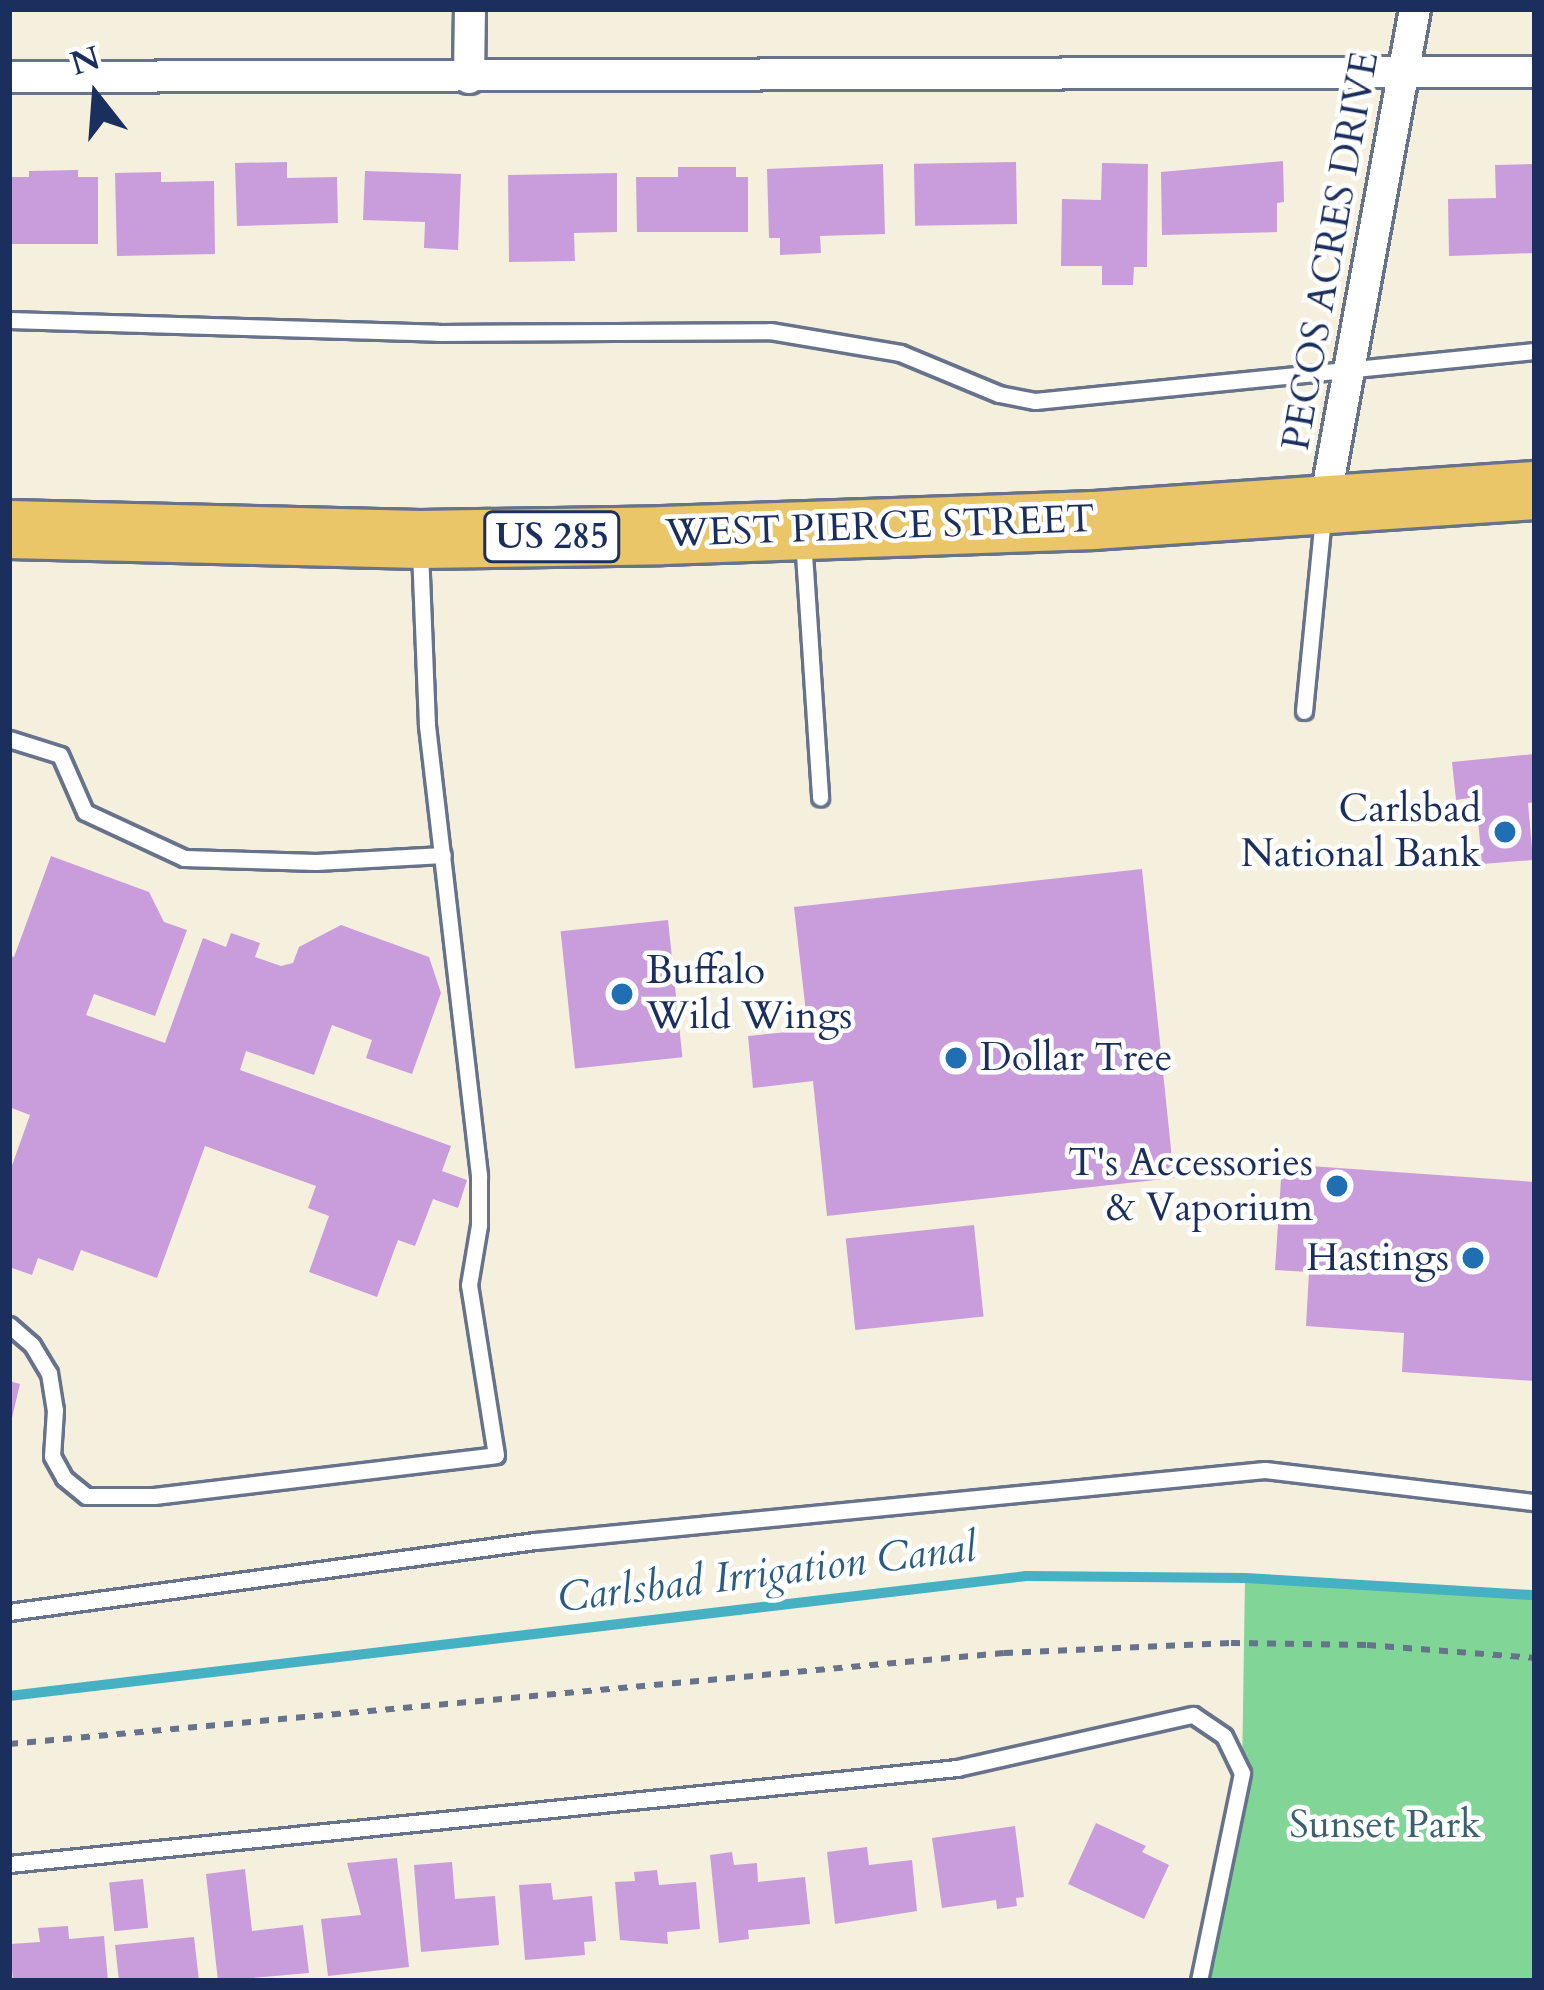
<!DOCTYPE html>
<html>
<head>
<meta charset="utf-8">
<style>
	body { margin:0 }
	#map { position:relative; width:1544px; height:1990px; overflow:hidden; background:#f5efde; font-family:Cardo,serif }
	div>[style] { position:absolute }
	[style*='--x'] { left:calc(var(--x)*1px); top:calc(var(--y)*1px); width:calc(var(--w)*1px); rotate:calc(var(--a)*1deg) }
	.green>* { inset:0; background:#81d597 }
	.stream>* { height:10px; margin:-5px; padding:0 5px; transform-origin:5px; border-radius:5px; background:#45b1c2 }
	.building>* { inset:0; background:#c99ddb; transform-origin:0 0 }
	.path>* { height:6px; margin-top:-3px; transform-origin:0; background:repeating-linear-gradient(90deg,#67728b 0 9px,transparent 0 18px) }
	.roads { filter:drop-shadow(3px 0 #67728b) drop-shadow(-3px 0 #67728b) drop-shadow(0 3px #67728b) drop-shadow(0 -3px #67728b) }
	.lane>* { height:15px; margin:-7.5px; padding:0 7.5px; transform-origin:7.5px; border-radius:7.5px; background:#fff }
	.street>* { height:30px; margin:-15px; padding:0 15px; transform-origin:15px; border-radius:15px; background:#fff }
	.highway>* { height:57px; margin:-28.5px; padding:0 28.5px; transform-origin:28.5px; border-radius:28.5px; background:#ebc669 }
	.dots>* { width:33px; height:33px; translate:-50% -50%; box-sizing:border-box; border:6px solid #fff; border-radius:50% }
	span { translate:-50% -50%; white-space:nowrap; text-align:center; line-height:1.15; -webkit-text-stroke:9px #fff; paint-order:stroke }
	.shield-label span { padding:3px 9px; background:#fff; border:3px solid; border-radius:9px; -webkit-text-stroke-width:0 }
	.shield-label { font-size:36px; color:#1b2f5e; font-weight:700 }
	.street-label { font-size:39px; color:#1b2f5e }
	.poi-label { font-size:39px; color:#1b2f5e }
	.right { translate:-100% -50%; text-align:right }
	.left { translate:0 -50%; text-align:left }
	.park-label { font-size:39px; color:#3a616f }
	.water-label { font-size:42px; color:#2a5c81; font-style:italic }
	.frame { position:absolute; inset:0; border:12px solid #1b2f5e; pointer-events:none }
	.north { position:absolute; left:36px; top:36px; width:120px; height:120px; -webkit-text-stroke:9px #fff; paint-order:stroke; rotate:343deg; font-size:33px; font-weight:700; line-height:48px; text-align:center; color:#1b2f5e }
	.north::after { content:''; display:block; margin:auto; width:42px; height:54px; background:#1b2f5e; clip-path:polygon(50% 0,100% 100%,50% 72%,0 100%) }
</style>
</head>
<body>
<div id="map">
	<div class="green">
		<i style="clip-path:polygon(1245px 1578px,1535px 1595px,1535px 1981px,1200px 1981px,1242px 1773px)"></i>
	</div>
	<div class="stream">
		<i style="--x:9;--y:1696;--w:1024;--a:-6.73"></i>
		<i style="--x:1026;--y:1576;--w:219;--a:0.5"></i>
		<i style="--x:1245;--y:1578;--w:290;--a:3.4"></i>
	</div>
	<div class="building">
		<i style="clip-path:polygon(1283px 161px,1284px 202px,1277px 203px,1277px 232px,1162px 235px,1161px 172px)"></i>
		<i style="clip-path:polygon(287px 162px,287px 178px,337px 177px,338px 223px,237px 226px,235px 163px)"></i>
		<i style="left:1016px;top:162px;width:62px;height:102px;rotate:89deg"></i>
		<i style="clip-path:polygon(1102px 163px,1148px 164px,1147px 267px,1134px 267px,1133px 285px,1102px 285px,1102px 266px,1061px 266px,1062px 199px,1101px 200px)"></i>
		<i style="clip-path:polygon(883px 164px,885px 234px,820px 236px,821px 253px,780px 255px,780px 238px,769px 238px,767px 169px)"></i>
		<i style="clip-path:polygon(1534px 164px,1535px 253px,1449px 256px,1448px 199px,1496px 198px,1495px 165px)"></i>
		<i style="clip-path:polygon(678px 167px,736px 167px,736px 177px,748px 177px,748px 232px,637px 232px,636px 177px,678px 177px)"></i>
		<i style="clip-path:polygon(78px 170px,78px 177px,98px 177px,98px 244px,9px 244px,9px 177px,29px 177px,29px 171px)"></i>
		<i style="clip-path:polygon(365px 171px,461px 174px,458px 250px,424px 248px,425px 222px,363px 220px)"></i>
		<i style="clip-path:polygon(161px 172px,161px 182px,214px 181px,215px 254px,117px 256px,115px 173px)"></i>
		<i style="clip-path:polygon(617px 173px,617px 232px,574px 233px,575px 261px,509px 262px,508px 175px)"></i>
		<i style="clip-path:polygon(1535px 754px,1535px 802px,1528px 803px,1533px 860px,1482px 864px,1476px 797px,1456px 800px,1452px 762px)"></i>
		<i style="clip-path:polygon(51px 856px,149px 892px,164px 922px,187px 930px,155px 1016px,94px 994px,86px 1015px,165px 1043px,203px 938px,226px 947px,231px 933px,260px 943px,255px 957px,281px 966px,293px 963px,299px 947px,341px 925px,429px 957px,441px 993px,412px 1074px,366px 1058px,372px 1040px,332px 1025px,314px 1075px,246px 1051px,240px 1070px,451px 1146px,442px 1171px,467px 1180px,458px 1208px,433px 1199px,415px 1246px,398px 1240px,377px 1297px,309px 1272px,329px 1216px,308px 1208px,316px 1186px,205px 1146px,157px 1278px,81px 1250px,73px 1271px,38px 1258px,32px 1275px,9px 1267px,9px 1174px,30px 1115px,9px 1107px,9px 955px,14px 957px)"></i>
		<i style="clip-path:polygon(1142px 869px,1174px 1178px,827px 1216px,813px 1081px,753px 1088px,748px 1036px,808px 1030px,794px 907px)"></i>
		<i style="left:668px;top:920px;width:138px;height:108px;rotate:84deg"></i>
		<i style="clip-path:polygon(1282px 1164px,1535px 1182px,1535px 1381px,1402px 1372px,1404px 1333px,1306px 1326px,1309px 1272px,1275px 1270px)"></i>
		<i style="left:974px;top:1225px;width:92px;height:129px;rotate:84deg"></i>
		<i style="clip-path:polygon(9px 1381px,20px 1384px,11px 1422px,9px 1421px)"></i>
		<i style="clip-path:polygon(1096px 1823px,1146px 1846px,1142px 1852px,1169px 1865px,1144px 1919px,1068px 1884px)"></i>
		<i style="clip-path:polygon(1015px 1826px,1024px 1897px,1016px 1898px,1017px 1906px,997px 1909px,996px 1900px,942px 1908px,932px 1838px)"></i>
		<i style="clip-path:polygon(867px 1847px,869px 1865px,912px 1860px,917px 1911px,835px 1924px,827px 1852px)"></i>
		<i style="clip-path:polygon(732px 1852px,734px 1865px,757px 1863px,758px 1882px,805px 1877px,810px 1924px,748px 1930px,749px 1939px,719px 1943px,710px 1855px)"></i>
		<i style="clip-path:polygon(397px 1858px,409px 1967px,328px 1976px,321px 1919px,361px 1915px,347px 1863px)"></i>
		<i style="clip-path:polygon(452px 1862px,455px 1899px,495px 1896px,499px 1945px,421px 1952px,414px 1865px)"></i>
		<i style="clip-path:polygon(245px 1869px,252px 1931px,303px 1925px,309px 1973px,218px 1981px,206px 1874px)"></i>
		<i style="clip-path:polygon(657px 1870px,659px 1885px,696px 1882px,700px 1929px,667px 1932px,668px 1944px,620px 1940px,615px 1882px,635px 1881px,634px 1872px)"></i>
		<i style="left:143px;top:1879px;width:49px;height:34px;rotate:84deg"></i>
		<i style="clip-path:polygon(551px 1883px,553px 1900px,592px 1896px,596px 1941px,584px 1942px,585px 1955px,525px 1960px,519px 1885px)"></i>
		<i style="clip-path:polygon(68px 1926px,69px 1939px,104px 1936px,108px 1981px,13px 1981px,10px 1944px,40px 1942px,38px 1928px)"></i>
		<i style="clip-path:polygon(194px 1937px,199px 1981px,119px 1981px,115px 1945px)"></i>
	</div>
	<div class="path">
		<i style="--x:9;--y:1744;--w:999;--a:-5.23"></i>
		<i style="--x:1004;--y:1653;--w:227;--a:-2.5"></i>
		<i style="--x:1231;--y:1643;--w:136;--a:0.8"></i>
		<i style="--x:1367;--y:1645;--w:169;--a:4.4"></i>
	</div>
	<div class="roads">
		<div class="lane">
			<i style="--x:9;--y:320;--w:429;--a:1.7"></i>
			<i style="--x:438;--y:333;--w:332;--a:-0.3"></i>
			<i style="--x:770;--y:331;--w:132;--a:9.6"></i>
			<i style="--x:900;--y:353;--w:107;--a:22.5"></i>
			<i style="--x:999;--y:394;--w:37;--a:11"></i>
			<i style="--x:1035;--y:401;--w:502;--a:-5.71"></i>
			<i style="--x:803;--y:539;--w:259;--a:86.2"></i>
			<i style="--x:1304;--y:711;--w:196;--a:-84.4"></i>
			<i style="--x:9;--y:739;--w:53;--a:17.4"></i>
			<i style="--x:60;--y:755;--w:62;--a:66.3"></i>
			<i style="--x:85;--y:812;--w:109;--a:24.9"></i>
			<i style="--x:184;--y:858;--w:132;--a:1.7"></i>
			<i style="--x:316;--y:862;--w:127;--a:-3.2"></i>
			<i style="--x:9;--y:1325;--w:30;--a:41"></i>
			<i style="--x:32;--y:1345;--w:33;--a:59"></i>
			<i style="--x:49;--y:1373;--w:37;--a:81"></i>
			<i style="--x:55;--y:1410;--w:46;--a:93.7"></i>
			<i style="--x:52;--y:1456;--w:25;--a:61"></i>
			<i style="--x:64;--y:1478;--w:28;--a:39"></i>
			<i style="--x:86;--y:1496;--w:68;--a:0"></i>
			<i style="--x:154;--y:1496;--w:344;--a:-6.8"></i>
			<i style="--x:496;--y:1455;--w:172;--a:-99"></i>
			<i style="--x:469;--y:1285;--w:61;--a:-80.5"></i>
			<i style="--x:479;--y:1225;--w:50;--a:-90"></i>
			<i style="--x:479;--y:1175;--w:453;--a:-96.6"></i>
			<i style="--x:427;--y:725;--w:177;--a:-92.3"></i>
			<i style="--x:9;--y:1612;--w:531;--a:-7.69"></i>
			<i style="--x:535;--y:1541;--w:733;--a:-5.56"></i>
			<i style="--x:1265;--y:1470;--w:272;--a:6.8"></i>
			<i style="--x:9;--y:1864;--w:953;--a:-5.78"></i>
			<i style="--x:957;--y:1768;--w:242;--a:-12.7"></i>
			<i style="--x:1193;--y:1715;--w:37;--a:34"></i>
			<i style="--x:1224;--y:1736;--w:41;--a:64.1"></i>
			<i style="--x:1242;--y:1773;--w:212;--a:101.7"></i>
		</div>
		<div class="street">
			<i style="--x:9;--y:77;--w:1526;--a:-0.19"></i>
			<i style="--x:469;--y:78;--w:69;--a:-89.2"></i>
			<i style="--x:1324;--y:507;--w:506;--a:-79.64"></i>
		</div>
		<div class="highway">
			<i style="--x:9;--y:529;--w:411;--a:1.4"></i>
			<i style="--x:420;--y:539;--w:242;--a:-0.9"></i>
			<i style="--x:662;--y:535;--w:432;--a:-2"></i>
			<i style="--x:1094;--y:520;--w:442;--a:-3.9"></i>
		</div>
	</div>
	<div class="dots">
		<i style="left:1505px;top:832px;background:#1f6fb2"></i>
		<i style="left:622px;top:994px;background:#1f6fb2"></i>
		<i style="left:956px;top:1058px;background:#1f6fb2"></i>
		<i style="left:1337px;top:1186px;background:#1f6fb2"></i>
		<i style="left:1473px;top:1258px;background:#1f6fb2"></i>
	</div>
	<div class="shield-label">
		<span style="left:552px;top:537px">US 285</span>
	</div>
	<div class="street-label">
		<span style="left:1331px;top:251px;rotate:-80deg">PECOS ACRES DRIVE</span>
		<span style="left:880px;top:527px;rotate:-2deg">WEST PIERCE STREET</span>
	</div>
	<div class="poi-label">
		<span class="right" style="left:1481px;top:832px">Carlsbad<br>National Bank</span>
		<span class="left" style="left:646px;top:994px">Buffalo<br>Wild Wings</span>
		<span class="left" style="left:980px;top:1058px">Dollar Tree</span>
		<span class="right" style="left:1313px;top:1186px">T's Accessories<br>&amp; Vaporium</span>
		<span class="right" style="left:1449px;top:1258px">Hastings</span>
	</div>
	<div class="park-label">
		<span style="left:1385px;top:1825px">Sunset Park</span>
	</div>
	<div class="water-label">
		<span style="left:767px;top:1573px;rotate:-7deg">Carlsbad Irrigation Canal</span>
	</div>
	<div class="frame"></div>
	<div class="north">N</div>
</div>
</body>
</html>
